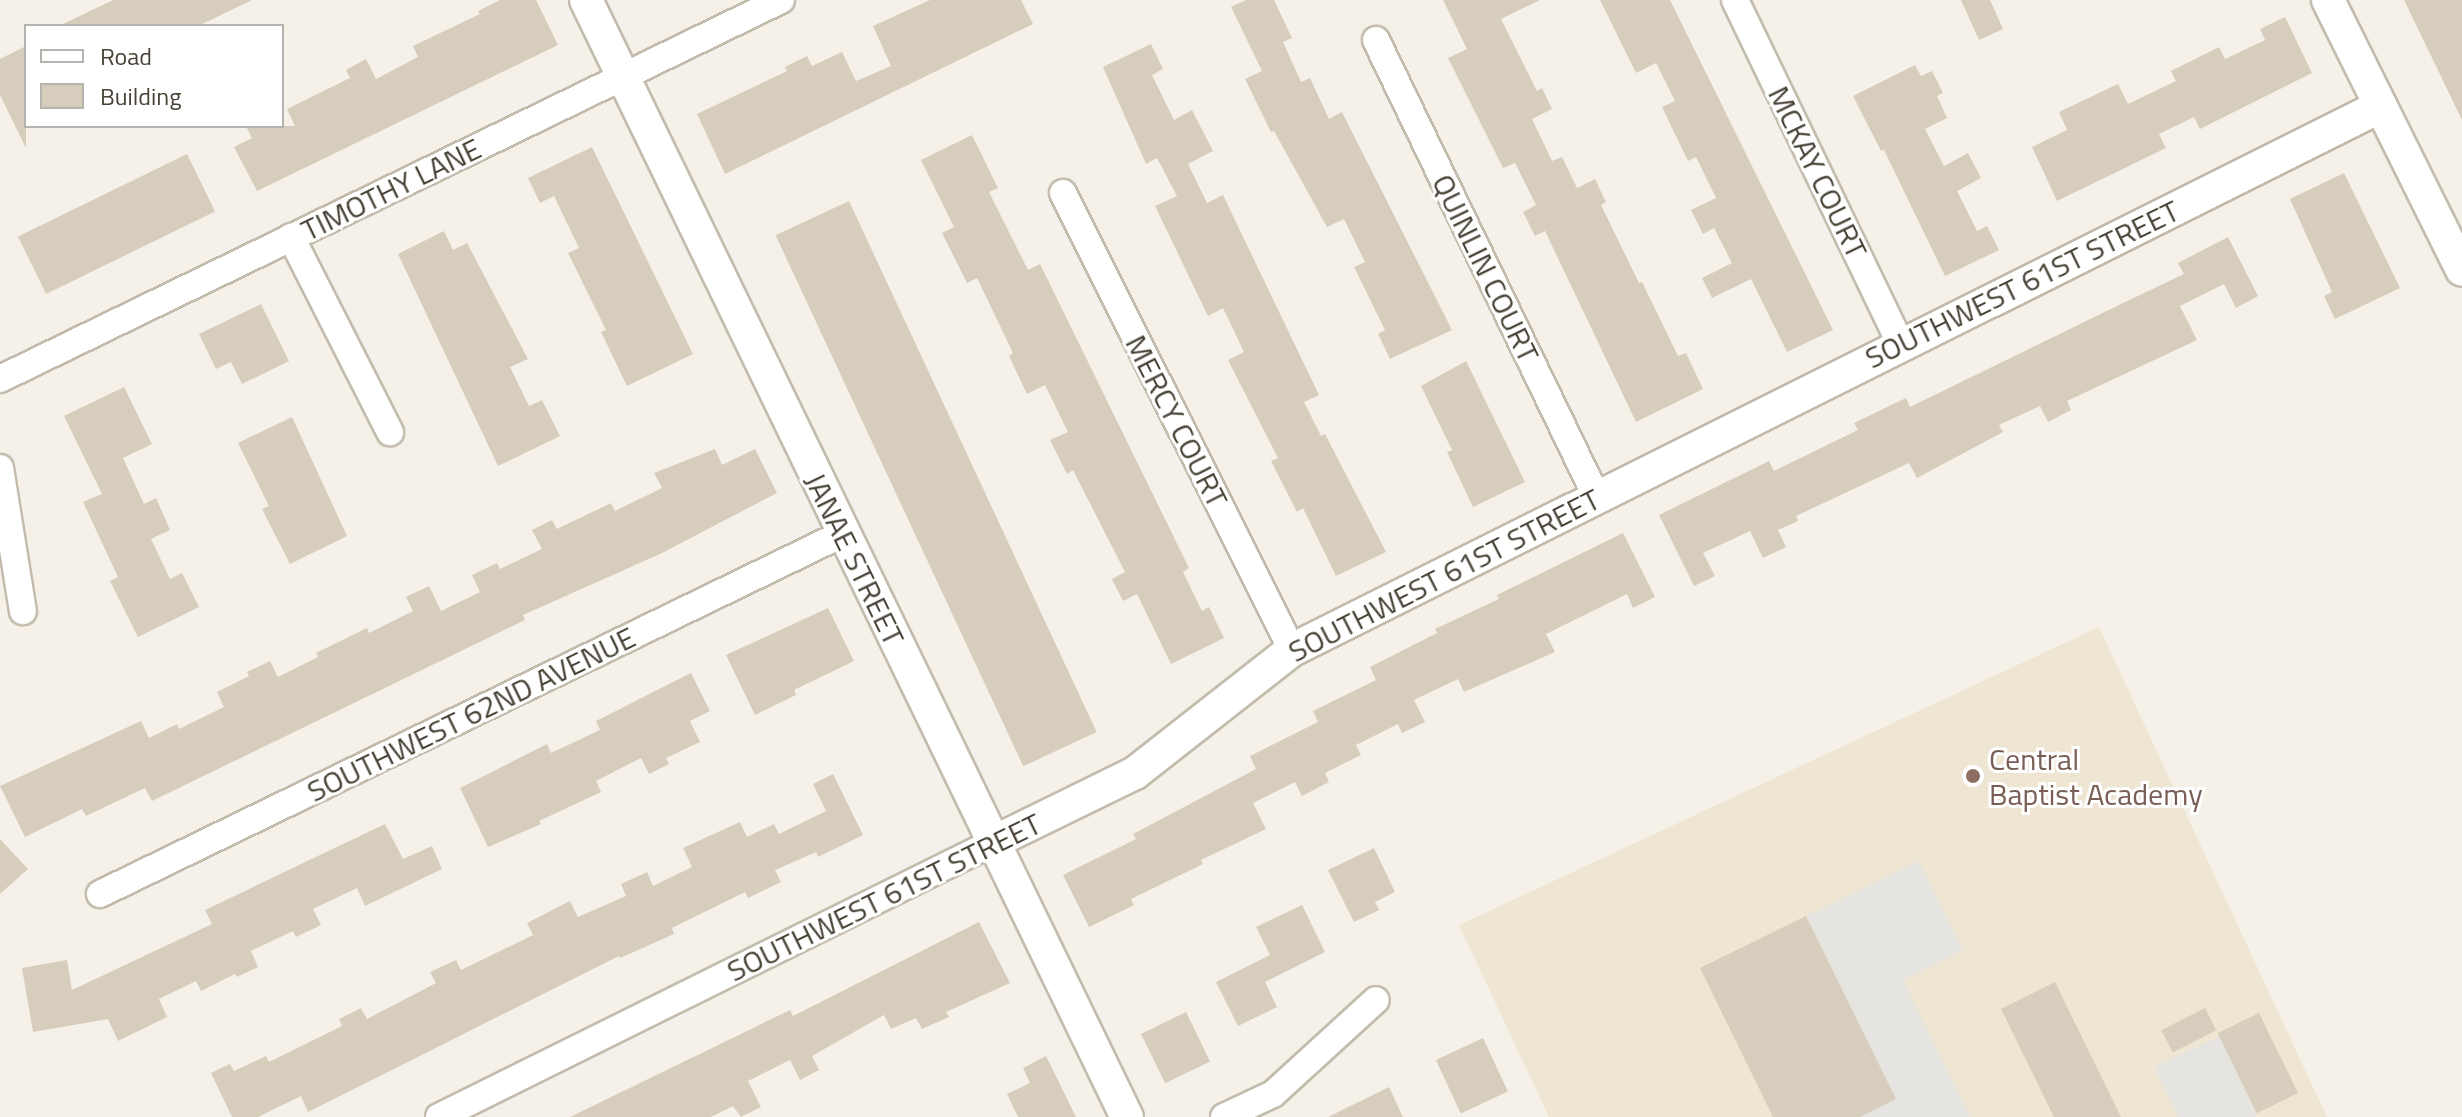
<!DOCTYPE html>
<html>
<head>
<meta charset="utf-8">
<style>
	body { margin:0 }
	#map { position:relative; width:2462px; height:1117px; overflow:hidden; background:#f5f1e8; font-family:"Titillium Web",sans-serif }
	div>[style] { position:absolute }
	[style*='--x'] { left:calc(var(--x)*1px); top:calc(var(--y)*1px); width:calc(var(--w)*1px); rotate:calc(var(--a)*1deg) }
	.education>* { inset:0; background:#eee6d2 }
	.parking>* { inset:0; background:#e6e4e0 }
	.building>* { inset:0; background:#d7cdbd; transform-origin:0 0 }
	.roads { filter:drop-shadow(2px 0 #c3bcad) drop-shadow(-2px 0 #c3bcad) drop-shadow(0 2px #c3bcad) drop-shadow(0 -2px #c3bcad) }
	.minor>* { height:26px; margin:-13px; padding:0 13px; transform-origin:13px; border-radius:13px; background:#fff }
	.tertiary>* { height:32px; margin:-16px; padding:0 16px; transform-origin:16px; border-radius:16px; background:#fff }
	.dots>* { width:22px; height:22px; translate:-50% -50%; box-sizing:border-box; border:4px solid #fff; border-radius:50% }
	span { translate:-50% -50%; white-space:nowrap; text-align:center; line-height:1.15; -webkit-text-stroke:6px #fff; paint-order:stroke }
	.street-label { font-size:30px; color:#484236 }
	.education-label { font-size:30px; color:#785e54 }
	.left { translate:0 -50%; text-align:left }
	.legend { position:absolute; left:24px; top:24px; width:260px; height:104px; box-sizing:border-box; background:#fff; border:2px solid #b6b3af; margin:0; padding:10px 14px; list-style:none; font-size:24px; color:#484236 }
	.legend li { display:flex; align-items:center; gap:16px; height:40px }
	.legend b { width:40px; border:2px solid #b6b3af }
</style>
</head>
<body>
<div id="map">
	<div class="education">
		<i style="clip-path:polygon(2099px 627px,2327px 1117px,1549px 1117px,1459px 925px)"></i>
	</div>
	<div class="parking">
		<i style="clip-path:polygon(1919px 861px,1963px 950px,1903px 980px,1970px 1117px,1860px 1117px,1896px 1099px,1806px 916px)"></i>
		<i style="clip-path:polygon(2220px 1036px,2257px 1117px,2178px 1117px,2154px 1067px)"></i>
	</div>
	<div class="building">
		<i style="clip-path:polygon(113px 0,252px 0,198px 26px,59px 26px)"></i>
		<i style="clip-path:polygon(500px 0,536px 0,558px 45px,257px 191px,234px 147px,252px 138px,246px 126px,295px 126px,287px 109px,350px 78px,346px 70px,366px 59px,376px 79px,418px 57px,413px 46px,480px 14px,478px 11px)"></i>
		<i style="clip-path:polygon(930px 0,1021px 0,1033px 24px,725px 174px,697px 114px,787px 71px,785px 67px,807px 56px,812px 66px,842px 52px,856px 81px,891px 66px,873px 26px)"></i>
		<i style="clip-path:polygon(1246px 0,1274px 0,1292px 38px,1283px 42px,1301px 82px,1310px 78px,1329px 119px,1342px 112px,1452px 330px,1390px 359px,1378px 334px,1385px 330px,1354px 267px,1365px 262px,1344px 219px,1327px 227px,1274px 131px,1271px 132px,1245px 79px,1262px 71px,1231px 7px)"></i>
		<i style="clip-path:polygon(1443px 0,1540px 0,1501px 19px,1537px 91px,1542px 88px,1552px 109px,1532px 119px,1552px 161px,1562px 157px,1577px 188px,1595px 179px,1606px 202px,1601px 205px,1639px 283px,1642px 282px,1678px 356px,1686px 353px,1703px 389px,1636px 422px,1545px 231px,1535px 236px,1523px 212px,1536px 205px,1515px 163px,1503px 168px,1448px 58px,1467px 49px)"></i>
		<i style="clip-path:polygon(1600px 0,1670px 0,1833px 330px,1787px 352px,1751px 279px,1712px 298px,1702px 278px,1732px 263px,1714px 228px,1703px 234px,1691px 210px,1716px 198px,1696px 157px,1688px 161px,1662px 107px,1675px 101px,1656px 63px,1636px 73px)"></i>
		<i style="clip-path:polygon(1961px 0,1990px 0,2003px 29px,1979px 40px)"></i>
		<i style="clip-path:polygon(2404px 0,2462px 0,2462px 120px)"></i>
		<i style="clip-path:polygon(2285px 17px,2312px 73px,2200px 129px,2194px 117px,2159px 134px,2166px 148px,2057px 201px,2032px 147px,2067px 130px,2059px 112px,2118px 84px,2128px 104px,2176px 81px,2171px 71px,2219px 47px,2225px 59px,2265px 40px,2260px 29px)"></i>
		<i style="clip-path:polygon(1151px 44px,1163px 69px,1152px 75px,1174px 120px,1192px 110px,1213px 151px,1188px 164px,1207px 203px,1223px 195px,1319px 395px,1304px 402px,1321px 436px,1325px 434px,1386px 552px,1336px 576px,1303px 508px,1297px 512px,1271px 461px,1278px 458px,1228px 360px,1244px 352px,1223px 308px,1208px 316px,1155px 206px,1177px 196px,1157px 158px,1146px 164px,1103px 67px)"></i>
		<i style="clip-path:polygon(26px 46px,26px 148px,0 95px,0 59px)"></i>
		<i style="clip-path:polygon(1915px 65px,1921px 76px,1932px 71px,1943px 93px,1937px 96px,1947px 118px,1925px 129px,1944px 166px,1968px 153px,1981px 178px,1957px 191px,1977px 231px,1987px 226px,1999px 250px,1945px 276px,1884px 150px,1881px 151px,1853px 96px)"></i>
		<i style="clip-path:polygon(972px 135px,998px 188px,989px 192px,1028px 270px,1040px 264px,1189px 568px,1183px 572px,1202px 611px,1209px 607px,1224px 638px,1171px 664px,1137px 594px,1123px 601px,1112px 579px,1125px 572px,1073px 470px,1067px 474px,1050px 440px,1068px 432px,1045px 385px,1027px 394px,1009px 356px,1013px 353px,977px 278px,967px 283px,942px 233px,954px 227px,921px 160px)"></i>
		<i style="clip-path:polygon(592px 147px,693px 354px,627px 386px,601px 332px,606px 330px,568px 253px,579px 248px,554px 196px,540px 203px,528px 178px)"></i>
		<i style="left:187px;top:154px;width:64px;height:188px;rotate:64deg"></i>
		<i style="clip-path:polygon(2344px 173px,2400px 288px,2335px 319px,2324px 296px,2332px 292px,2290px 199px)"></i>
		<i style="left:849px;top:201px;width:586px;height:81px;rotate:65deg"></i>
		<i style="clip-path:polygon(444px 231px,453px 250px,467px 243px,528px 359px,510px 367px,529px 406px,542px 400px,560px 436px,498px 466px,398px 254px)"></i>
		<i style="clip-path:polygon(2228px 237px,2258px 296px,2236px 308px,2224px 284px,2180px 306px,2197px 340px,2067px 401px,2071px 410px,2048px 422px,2040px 406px,1999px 425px,2003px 432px,1917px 478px,1909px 463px,1796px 516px,1798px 521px,1778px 530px,1786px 547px,1763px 558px,1750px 531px,1703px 553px,1715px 576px,1694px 586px,1659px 515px,1769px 461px,1774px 471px,1858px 430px,1854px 423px,1906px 398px,1910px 407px,2119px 305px,2184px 274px,2178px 263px)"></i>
		<i style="clip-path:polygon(261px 304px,289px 361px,242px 384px,231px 362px,216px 369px,199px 334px)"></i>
		<i style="clip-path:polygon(1466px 361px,1525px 482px,1473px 507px,1447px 452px,1452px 450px,1421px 386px)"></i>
		<i style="clip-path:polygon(124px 387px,152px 444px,123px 458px,144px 504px,156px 498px,170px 530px,151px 539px,170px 579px,182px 573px,199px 607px,138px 637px,110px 581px,118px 577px,83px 502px,102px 494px,64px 416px)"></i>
		<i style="clip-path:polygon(292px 417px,347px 536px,290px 564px,262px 509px,269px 506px,238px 443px)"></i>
		<i style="clip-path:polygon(715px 449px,722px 465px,755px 449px,777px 493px,660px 554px,523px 615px,525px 620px,152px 801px,145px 788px,86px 816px,82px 809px,25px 837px,0 786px,141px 721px,149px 738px,177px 724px,179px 729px,224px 707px,217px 692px,249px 676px,247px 672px,270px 661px,278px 677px,318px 657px,316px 653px,367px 628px,369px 633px,413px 611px,406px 597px,429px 586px,441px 611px,480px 592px,472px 575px,497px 563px,500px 569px,542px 549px,532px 530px,552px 520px,557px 529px,611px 503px,615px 511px,662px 488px,654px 473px)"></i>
		<i style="clip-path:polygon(1623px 533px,1655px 597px,1633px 608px,1627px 594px,1546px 634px,1555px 652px,1464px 692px,1458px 679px,1414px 700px,1425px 722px,1402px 733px,1398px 724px,1356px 745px,1361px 755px,1325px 773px,1329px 782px,1302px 796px,1295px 782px,1253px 803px,1266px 829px,1201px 860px,1203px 864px,1131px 899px,1134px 905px,1089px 927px,1063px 875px,1136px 839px,1133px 834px,1256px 769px,1250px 756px,1318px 722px,1313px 711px,1376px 680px,1370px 667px,1437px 633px,1435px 629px,1499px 599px,1497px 595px)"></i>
		<i style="clip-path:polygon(828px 608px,854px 661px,794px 690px,796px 695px,755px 715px,726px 655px)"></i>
		<i style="clip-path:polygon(691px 673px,710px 711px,690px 721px,700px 742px,666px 758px,669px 764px,649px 774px,641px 758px,596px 781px,601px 792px,539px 821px,541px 824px,488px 847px,460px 788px,547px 744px,551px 753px,600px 730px,596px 721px)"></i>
		<i style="clip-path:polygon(833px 774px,863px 835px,818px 857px,816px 852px,775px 870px,781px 882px,748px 898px,745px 892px,672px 928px,674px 934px,620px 958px,619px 956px,308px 1112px,301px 1096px,258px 1117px,232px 1117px,211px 1073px,230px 1064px,234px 1071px,266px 1056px,269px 1062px,342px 1026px,339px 1019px,361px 1008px,367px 1019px,436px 983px,430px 972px,456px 960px,461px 970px,533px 935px,527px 923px,570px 901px,578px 917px,626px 896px,621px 884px,647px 872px,653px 886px,692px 867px,683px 848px,740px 822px,747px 837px,774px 824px,779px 834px,826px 811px,813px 784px)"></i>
		<i style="clip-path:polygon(385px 824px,403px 859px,432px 846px,442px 869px,365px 906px,357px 888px,313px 909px,321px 925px,296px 937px,293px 931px,251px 951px,258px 967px,237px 977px,235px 974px,201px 991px,196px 981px,159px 999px,167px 1017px,118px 1041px,108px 1019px,33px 1032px,22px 968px,67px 960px,72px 990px,212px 924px,205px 910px)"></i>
		<i style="clip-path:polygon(0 839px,28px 869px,0 894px)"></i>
		<i style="clip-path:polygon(1374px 848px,1395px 892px,1375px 902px,1379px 910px,1354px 922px,1328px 870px)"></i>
		<i style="clip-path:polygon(1302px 905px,1325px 952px,1265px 982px,1277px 1007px,1238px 1026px,1216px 982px,1270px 955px,1256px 927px)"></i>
		<i style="clip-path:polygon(1806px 916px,1896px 1099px,1860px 1117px,1773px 1117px,1700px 968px)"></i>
		<i style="clip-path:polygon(979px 922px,1010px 983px,946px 1012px,949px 1017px,922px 1029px,916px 1018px,891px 1029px,884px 1015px,812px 1056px,819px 1070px,800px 1080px,790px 1060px,748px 1081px,761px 1107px,741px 1117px,733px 1106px,711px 1117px,570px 1117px,790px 1010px,793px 1016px)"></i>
		<i style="clip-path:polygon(2055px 982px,2121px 1117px,2054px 1117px,2001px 1009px)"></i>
		<i style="left:2205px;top:1008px;width:25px;height:49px;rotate:63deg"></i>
		<i style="left:1186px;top:1012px;width:55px;height:50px;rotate:64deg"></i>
		<i style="left:2259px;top:1013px;width:89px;height:46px;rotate:64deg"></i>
		<i style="left:1483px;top:1038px;width:59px;height:52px;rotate:65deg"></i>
		<i style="clip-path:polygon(1046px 1056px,1076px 1117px,1018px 1117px,1007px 1094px,1030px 1083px,1023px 1068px)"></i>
		<i style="clip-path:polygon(1389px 1087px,1403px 1117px,1328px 1117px)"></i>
	</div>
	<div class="roads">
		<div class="minor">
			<i style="--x:1735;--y:0;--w:383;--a:64.3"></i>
			<i style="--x:1376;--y:40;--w:506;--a:64.24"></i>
			<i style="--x:1063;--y:193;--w:511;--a:63.38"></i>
			<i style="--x:291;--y:237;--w:219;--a:63.1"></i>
			<i style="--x:0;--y:379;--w:868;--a:-25.89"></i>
			<i style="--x:0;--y:468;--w:145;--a:80.9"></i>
			<i style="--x:100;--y:894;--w:825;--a:-25.88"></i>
			<i style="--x:439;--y:1117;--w:622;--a:-26.36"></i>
			<i style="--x:1224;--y:1117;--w:54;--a:-25.1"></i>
			<i style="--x:1273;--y:1094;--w:139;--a:-42.4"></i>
		</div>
		<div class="tertiary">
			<i style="--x:586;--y:0;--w:1241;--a:64.16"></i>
			<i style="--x:2328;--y:0;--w:301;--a:63.6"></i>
			<i style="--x:996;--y:841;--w:155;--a:-26.1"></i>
			<i style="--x:1135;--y:773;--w:199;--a:-38.1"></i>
			<i style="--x:1292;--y:650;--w:1217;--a:-26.54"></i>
		</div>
	</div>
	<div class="dots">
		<i style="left:1973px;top:776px;background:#8d6e63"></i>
	</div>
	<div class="street-label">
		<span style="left:1818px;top:172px;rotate:64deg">MCKAY COURT</span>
		<span style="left:391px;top:189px;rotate:-26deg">TIMOTHY LANE</span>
		<span style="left:1486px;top:268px;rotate:64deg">QUINLIN COURT</span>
		<span style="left:2022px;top:284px;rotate:-26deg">SOUTHWEST 61ST STREET</span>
		<span style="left:1177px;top:421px;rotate:63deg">MERCY COURT</span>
		<span style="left:855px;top:559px;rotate:64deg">JANAE STREET</span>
		<span style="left:1444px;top:575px;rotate:-27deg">SOUTHWEST 61ST STREET</span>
		<span style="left:471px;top:714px;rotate:-26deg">SOUTHWEST 62ND AVENUE</span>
		<span style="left:884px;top:897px;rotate:-26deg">SOUTHWEST 61ST STREET</span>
	</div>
	<div class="education-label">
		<span class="left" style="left:1989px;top:776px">Central<br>Baptist Academy</span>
	</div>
	<ul class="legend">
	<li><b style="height:10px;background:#fff"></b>Road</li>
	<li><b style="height:22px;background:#d7cdbd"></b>Building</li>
	</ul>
</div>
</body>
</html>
